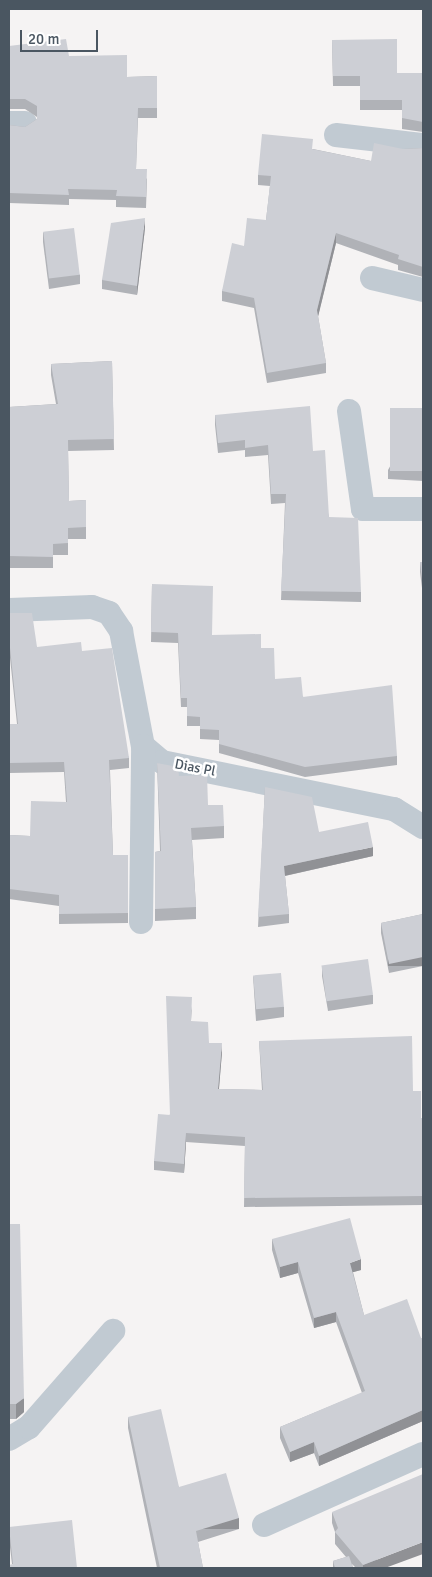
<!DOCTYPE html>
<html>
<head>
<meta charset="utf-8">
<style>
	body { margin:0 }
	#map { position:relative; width:432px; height:1577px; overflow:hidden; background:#f5f3f3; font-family:Signika,sans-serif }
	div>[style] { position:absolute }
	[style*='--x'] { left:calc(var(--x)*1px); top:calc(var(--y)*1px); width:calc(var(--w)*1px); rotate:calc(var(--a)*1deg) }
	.street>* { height:24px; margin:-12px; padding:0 12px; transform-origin:12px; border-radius:12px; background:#c1cad2 }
	.wall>* { inset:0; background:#b0b2b7 }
	.shaded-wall>* { inset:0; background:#909195; transform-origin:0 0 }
	.building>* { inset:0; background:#cdcfd5; transform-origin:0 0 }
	span { translate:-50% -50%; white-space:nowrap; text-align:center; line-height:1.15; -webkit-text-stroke:5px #fff; paint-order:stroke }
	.street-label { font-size:14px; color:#4a5661 }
	.frame { position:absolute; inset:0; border:10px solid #4a5661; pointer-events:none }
	.scale { position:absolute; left:20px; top:30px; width:78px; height:22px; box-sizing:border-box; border:2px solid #4a5661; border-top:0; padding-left:6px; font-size:15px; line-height:18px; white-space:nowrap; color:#4a5661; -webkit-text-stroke:4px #fff; paint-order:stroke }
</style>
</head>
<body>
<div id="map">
	<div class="street">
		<i style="--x:9;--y:123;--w:16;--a:0"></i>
		<i style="--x:336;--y:135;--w:88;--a:6.6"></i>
		<i style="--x:372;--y:278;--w:52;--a:13.2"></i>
		<i style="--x:349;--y:411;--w:99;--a:81.9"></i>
		<i style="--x:363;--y:509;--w:60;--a:0"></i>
		<i style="--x:9;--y:610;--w:83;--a:-2.1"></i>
		<i style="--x:92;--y:607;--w:18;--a:19"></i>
		<i style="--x:109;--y:613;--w:22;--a:56"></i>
		<i style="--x:121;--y:631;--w:117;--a:79.2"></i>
		<i style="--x:143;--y:746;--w:25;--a:40"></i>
		<i style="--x:162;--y:762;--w:237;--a:11.5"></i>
		<i style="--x:394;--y:809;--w:34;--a:32"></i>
		<i style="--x:141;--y:922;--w:176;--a:-89.3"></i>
		<i style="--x:9;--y:1439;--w:23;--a:-31"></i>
		<i style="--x:29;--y:1427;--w:128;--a:-48.8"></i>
		<i style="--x:264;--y:1525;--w:174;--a:-24.1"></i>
	</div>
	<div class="wall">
		<i style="clip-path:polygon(332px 40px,397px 73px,423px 73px,423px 132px,402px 129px,402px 110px,360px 110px,360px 86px,333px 86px)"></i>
		<i style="clip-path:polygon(9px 46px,69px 56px,127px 77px,157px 76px,157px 118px,138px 118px,136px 169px,147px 179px,146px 208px,116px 207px,116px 200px,69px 199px,69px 205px,9px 203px,9px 125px,25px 127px,37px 119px,37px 117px,25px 109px,9px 109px)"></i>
		<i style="clip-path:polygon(423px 148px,423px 277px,398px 270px,398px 265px,336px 243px,318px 316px,326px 363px,326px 373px,267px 383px,254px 308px,222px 301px,222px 291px,244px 246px,266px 220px,270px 186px,258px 185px,258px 175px,313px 149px,371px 161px,403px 149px)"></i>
		<i style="clip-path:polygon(145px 228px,137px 295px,102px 289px,102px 280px)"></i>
		<i style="clip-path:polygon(43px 232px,80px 275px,80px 284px,49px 289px,43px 242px)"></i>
		<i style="clip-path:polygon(112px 361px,114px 450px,68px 451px,69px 501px,86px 500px,86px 539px,68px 539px,68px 555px,53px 555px,53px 568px,9px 568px,9px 407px,56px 404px,51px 375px,51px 364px)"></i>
		<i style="clip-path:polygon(423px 408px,423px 481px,388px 479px,388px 470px)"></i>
		<i style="clip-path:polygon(215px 415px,313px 451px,329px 517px,361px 592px,361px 602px,281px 600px,285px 503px,271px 504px,268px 455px,245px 457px,245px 450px,218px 453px,215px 425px)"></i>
		<i style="clip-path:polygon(420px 562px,423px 562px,423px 596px,420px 572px)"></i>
		<i style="clip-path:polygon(152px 584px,212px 635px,261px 648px,275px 679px,397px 756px,397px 765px,305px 777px,219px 753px,219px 740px,200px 739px,200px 726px,187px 726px,187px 707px,181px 707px,178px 643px,151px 642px)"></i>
		<i style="clip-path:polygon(9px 613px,37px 647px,82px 651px,129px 758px,129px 768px,110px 770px,113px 855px,128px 855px,128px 923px,59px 924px,59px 906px,9px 899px,9px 945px,9px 835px,30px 836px,66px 802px,64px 772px,9px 773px,9px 724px,17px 724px,10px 658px,9px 658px)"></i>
		<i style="clip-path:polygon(157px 763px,179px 776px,208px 805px,224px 826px,224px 838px,192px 840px,196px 907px,196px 919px,155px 921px,155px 852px,160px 851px)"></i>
		<i style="clip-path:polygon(265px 787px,319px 832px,373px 856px,285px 876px,289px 914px,289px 923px,258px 927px)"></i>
		<i style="clip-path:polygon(423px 914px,423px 966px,389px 973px,381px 933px,381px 923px)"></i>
		<i style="clip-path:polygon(322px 966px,373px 995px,373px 1004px,328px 1011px,322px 976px)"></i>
		<i style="clip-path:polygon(253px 976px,284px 1007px,284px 1017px,256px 1021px)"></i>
		<i style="clip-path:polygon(192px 1006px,191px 1021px,209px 1043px,222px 1052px,219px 1089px,262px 1090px,259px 1041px,413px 1091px,421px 1118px,423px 1118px,423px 1205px,244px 1207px,245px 1146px,186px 1142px,184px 1173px,154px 1170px,154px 1161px,170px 1114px)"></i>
		<i style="clip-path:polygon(9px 1224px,24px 1412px,16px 1419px,9px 1419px)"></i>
		<i style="clip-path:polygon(272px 1239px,361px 1270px,353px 1272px,364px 1315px,421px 1338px,423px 1338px,423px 1421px,319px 1466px,314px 1453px,290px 1462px,280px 1438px,280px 1427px,362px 1393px,336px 1322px,314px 1328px,298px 1273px,280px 1278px,272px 1250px)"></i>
		<i style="clip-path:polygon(128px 1417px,179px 1487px,239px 1529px,198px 1542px,203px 1568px,157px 1568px,128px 1428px)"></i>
		<i style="clip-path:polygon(332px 1512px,385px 1568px,356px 1568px,352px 1564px,353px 1568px,333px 1568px,333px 1561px,346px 1557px,335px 1544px,335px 1532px,332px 1523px)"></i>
		<i style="clip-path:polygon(9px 1527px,77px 1568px,12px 1564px,9px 1539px)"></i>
	</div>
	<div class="shaded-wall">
		<i style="clip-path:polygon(145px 218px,145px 228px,137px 295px,137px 286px)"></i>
		<i style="clip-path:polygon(336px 233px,336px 243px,317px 321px,317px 310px)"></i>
		<i style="clip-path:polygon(373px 847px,373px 856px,284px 876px,284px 866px)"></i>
		<i style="left:423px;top:957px;width:9px;height:35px;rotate:90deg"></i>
		<i style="clip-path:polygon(222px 1043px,222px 1052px,218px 1099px,218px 1089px)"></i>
		<i style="clip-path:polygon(186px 1133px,186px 1142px,184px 1173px,184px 1164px)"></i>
		<i style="clip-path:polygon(361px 1259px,361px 1270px,350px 1273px,350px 1263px)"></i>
		<i style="clip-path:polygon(298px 1262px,298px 1273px,280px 1278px,280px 1267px)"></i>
		<i style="clip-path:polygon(336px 1312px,336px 1322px,314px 1328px,314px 1318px)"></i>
		<i style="clip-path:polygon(24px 1398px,24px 1412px,16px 1419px,16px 1404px)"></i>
		<i style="clip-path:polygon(423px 1410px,423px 1421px,319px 1466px,319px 1456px)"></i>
		<i style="clip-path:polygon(314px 1442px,314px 1453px,290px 1462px,290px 1452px)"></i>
		<i style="left:239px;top:1518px;width:11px;height:45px;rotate:90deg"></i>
		<i style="clip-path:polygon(423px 1542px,423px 1554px,385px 1568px,363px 1568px,363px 1565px)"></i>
	</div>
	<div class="building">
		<i style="clip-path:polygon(66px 39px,69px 56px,127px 55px,127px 77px,157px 76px,157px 108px,138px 108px,136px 169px,147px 169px,146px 197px,116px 196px,117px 190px,68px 189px,69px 195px,9px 193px,9px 125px,25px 127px,37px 119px,37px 106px,25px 99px,9px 99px,9px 46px)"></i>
		<i style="clip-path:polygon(397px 39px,397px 73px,423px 73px,423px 122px,402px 118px,402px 100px,360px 100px,360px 76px,333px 76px,332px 40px)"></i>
		<i style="clip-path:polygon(262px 134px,313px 139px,312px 149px,371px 161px,374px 143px,403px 149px,423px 148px,423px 267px,398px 259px,399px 255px,336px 233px,317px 310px,326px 363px,267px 373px,254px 298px,222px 291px,232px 243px,244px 246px,247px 218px,266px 220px,271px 176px,258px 175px)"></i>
		<i style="clip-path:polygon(145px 218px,137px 286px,102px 280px,111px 223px)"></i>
		<i style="left:74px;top:228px;width:47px;height:31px;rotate:83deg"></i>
		<i style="clip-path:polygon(112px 361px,114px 439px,68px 440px,69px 501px,86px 500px,86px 527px,68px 528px,68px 543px,53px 544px,53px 557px,9px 556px,9px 407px,58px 404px,51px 364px)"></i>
		<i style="clip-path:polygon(310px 406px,313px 451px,325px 450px,329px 517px,358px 518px,361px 592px,281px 591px,286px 494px,271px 494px,268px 445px,245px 448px,245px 440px,218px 443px,215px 415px)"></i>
		<i style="left:423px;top:408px;width:63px;height:33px;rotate:90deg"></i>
		<i style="clip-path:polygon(420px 562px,423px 562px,423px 587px)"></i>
		<i style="clip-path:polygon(152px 584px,213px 586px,212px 635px,261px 634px,261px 648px,274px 648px,275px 679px,301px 677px,303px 697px,392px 685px,397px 756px,305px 767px,219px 744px,219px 730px,200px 729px,200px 717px,187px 716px,187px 698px,181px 698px,178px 633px,151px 632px)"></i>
		<i style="clip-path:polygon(9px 613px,32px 613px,37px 647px,81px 642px,82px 651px,112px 648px,129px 758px,109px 760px,113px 855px,128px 855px,128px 913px,59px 914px,59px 895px,9px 889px,9px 935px,9px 835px,30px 836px,31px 801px,67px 802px,64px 762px,9px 763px,9px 724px,18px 724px,10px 648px,9px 648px)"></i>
		<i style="clip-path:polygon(157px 763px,178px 767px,179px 776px,207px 775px,208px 805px,223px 805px,224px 826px,191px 828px,196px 907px,155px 909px,155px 852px,161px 851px)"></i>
		<i style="clip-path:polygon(265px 787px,312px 797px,319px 832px,368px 822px,373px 847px,284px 866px,289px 914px,258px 917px)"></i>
		<i style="clip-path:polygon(423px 914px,423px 957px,389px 964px,381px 923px)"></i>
		<i style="left:368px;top:959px;width:36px;height:47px;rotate:82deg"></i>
		<i style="left:281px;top:973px;width:34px;height:28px;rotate:85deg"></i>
		<i style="clip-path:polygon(166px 996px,192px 997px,191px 1021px,208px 1022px,209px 1043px,222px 1043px,218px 1089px,263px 1090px,259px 1041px,412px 1036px,413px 1091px,421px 1091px,421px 1118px,423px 1118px,423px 1196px,244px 1198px,245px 1137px,186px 1133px,184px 1164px,154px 1161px,158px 1114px,170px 1115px)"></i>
		<i style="clip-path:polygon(350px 1218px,361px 1259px,350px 1263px,364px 1315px,407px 1299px,421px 1338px,423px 1338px,423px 1410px,319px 1456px,314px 1442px,290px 1452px,280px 1427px,365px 1391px,336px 1312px,314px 1318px,298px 1262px,280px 1267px,272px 1239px)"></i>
		<i style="clip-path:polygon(9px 1224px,20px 1224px,24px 1398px,16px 1404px,9px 1404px)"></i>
		<i style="clip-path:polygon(161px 1409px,179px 1487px,226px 1473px,239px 1518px,196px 1531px,203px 1568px,160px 1568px,128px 1417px)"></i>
		<i style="clip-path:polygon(423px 1474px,423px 1542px,363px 1565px,335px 1532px,338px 1528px,332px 1512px)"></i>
		<i style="clip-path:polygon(72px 1520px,77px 1568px,9px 1568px,9px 1565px,13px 1564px,9px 1527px)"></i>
		<i style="clip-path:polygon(349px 1556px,353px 1568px,335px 1568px,333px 1561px)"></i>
	</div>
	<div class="street-label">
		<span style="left:195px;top:768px;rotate:11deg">Dias Pl</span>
	</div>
	<div class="frame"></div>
	<div class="scale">20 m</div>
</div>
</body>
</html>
